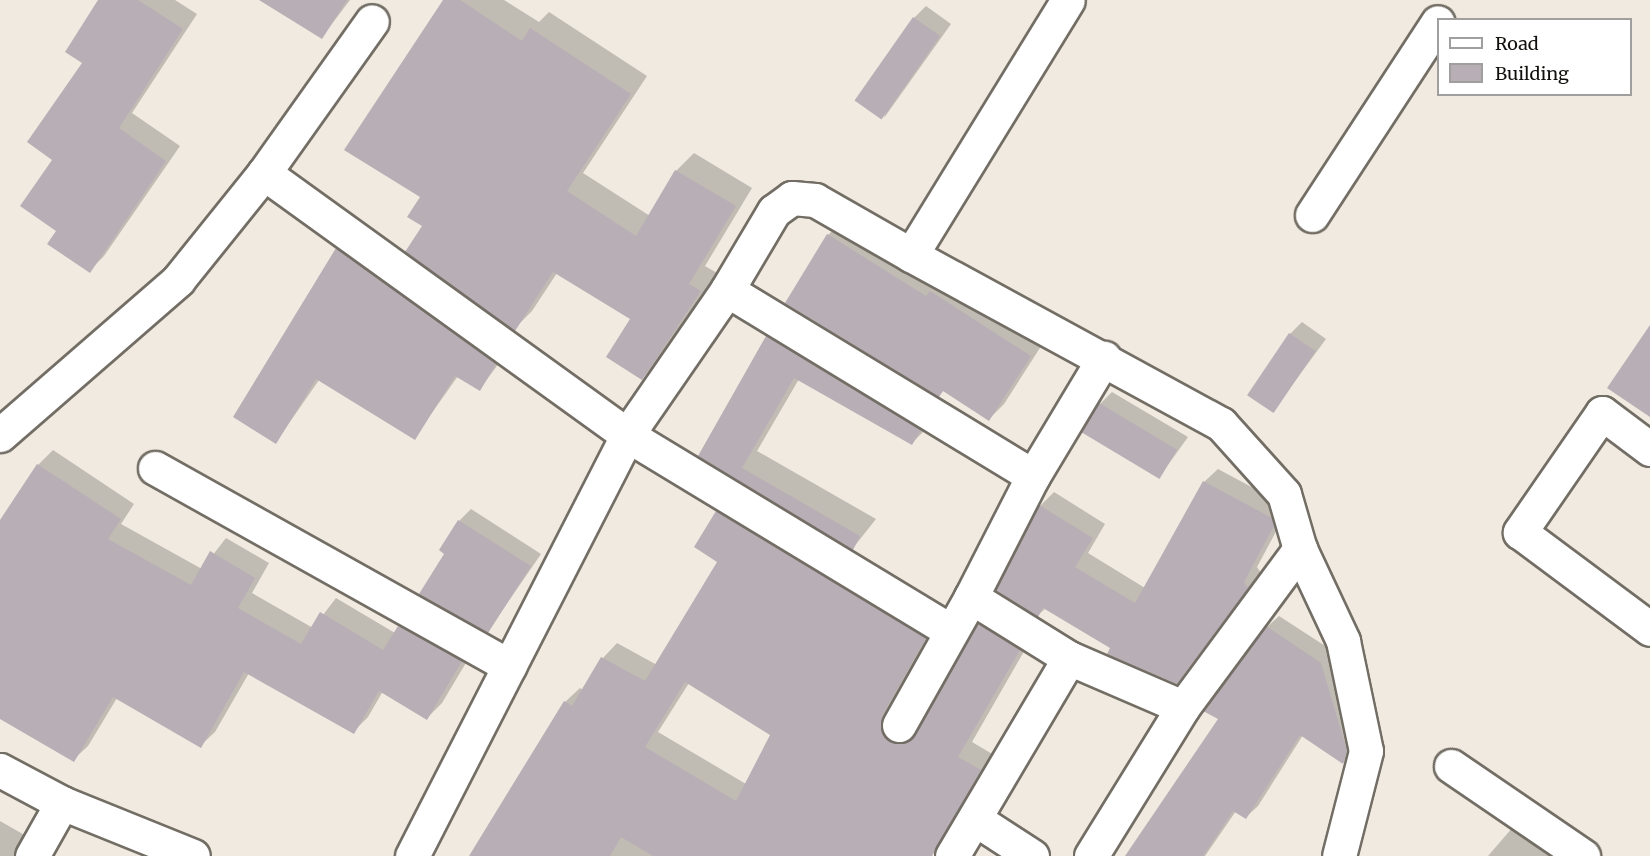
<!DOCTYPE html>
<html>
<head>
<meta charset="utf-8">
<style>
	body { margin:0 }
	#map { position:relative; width:1650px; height:856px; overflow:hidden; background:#f0eae0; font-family:Merriweather,serif }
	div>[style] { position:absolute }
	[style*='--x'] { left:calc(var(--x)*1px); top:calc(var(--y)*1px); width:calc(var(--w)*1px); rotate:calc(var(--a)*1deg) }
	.shadow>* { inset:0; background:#0003 }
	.building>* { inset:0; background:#b8aeb6; transform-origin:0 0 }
	.roads { filter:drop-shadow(2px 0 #736e65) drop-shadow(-2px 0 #736e65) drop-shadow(0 2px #736e65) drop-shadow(0 -2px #736e65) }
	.minor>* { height:33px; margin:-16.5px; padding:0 16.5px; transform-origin:16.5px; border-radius:16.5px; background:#fff }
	span { translate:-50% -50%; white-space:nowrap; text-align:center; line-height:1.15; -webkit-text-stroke:4.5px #fff; paint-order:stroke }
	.legend { position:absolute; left:1437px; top:18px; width:195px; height:78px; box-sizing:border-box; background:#fff; border:2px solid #a09f9e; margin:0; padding:8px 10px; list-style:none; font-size:18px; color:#12100d }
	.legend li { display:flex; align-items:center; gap:12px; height:30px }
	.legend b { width:30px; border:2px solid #a09f9e }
</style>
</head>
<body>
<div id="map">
	<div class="shadow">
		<i style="clip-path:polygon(100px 0,175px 0,197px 14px,132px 113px,180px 146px,104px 256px,89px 271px,58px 230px,55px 159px)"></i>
		<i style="clip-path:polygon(262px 0,350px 0,322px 37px)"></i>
		<i style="clip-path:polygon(445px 0,504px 0,539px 22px,549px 12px,647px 76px,583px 173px,650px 216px,676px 171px,694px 153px,752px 188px,705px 266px,717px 273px,660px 360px,642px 378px,632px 319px,557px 273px,532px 311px,514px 329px,424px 226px,422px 197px)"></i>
		<i style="clip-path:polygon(926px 6px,951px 24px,884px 118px,914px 18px)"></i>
		<i style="clip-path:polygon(843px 220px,1045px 340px,1004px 404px,989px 419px,944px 390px,939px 395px,828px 235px)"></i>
		<i style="clip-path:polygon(349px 237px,507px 352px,480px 389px,458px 376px,414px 438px,319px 380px,276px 442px,337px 249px)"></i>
		<i style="clip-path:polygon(784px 320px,928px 427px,912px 443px,799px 379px,757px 451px,876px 519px,853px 548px,700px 455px,767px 337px)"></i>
		<i style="clip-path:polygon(1302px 322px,1326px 339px,1273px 411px,1290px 334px)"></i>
		<i style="clip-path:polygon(1112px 392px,1188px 437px,1160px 476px,1100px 404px)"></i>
		<i style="clip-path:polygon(53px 450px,134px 504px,121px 524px,202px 569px,226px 538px,269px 563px,252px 593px,313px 628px,336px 598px,395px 633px,414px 612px,476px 646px,442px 703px,427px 718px,383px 691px,368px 717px,353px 732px,249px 673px,215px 732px,200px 746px,117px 698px,88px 746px,73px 760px,0 717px,0 523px,38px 465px)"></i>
		<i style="clip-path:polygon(1218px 469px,1285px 505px,1287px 511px,1257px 567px,1261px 573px,1176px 682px,1046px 608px,1038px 615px,1040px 506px,1054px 492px,1105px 524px,1088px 553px,1145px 588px,1204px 482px)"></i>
		<i style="clip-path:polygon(evenodd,732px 497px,940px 623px,905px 727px,921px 727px,980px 625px,994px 610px,1034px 634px,972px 742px,994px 755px,955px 821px,941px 836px,902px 856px,471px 856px,565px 702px,580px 688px,583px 690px,603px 658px,617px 643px,657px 665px,719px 561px,696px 547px,717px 512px,732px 497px,689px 683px,772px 734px,746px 784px,658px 732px,689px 683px)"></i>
		<i style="clip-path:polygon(471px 509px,541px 554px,488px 631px,446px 553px,459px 521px)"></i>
		<i style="clip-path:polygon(1279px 616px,1333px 651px,1354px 751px,1343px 763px,1303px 735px,1258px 806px,1246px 817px,1236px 811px,1205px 856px,1126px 856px,1220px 719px,1267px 627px)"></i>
		<i style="clip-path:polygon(0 821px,28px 837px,28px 856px,0 856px)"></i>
		<i style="clip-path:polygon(1513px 827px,1549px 856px,1488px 856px)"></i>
	</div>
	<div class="building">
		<i style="clip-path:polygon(98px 0,138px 0,183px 29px,119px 128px,166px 161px,90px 273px,47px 244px,56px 231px,20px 206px,52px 160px,27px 142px,82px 63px,65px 52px)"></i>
		<i style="clip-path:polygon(259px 0,347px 0,322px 39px)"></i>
		<i style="clip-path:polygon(443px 0,460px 0,522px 41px,530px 28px,631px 94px,567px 191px,636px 236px,675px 170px,736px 206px,689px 284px,701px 291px,642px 380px,606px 357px,630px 319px,553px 272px,515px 331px,405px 252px,422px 226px,407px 217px,420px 197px,344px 150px)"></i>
		<i style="left:913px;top:17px;width:33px;height:102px;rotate:35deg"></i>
		<i style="clip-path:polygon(827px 234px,926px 296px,930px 291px,1031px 356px,989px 421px,943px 391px,939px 397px,785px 303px)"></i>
		<i style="clip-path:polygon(336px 248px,496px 364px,480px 391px,455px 376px,415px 440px,316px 379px,276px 444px,233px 417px)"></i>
		<i style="clip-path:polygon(1650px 325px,1650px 417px,1607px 388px)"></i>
		<i style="left:1289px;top:333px;width:32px;height:75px;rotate:34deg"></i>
		<i style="clip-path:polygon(766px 336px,921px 430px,912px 445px,794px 378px,742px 468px,860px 536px,853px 550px,698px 456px)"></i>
		<i style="left:1099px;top:403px;width:91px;height:34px;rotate:31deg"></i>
		<i style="clip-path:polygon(37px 464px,121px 519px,108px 539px,191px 585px,210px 551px,255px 578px,238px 608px,301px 644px,320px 612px,383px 650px,398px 626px,462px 661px,427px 720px,379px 691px,354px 734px,244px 672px,201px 748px,113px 697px,74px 762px,0 719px,0 520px)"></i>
		<i style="clip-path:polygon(1203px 481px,1272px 518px,1274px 526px,1244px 582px,1248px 588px,1177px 684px,1107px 654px,1110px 648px,1043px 608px,1038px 617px,996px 590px,1039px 505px,1093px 538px,1075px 567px,1135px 603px)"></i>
		<i style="clip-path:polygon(evenodd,716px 511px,926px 638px,882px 716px,883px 734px,890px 742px,908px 741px,915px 734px,978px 624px,1020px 650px,958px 757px,981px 770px,932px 856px,653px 856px,621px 837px,610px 856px,469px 856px,564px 701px,572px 706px,601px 657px,645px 681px,717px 562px,694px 547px,716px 511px,685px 682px,770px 735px,736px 801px,645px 747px,685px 682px)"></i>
		<i style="clip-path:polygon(458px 520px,531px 566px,488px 633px,419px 594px,444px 554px,439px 550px)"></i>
		<i style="clip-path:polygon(1266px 626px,1321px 663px,1347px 751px,1343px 764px,1300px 735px,1246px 819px,1233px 811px,1203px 856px,1125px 856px,1218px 719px,1203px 711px)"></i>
	</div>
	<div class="roads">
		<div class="minor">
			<i style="--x:264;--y:173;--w:186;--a:-54.6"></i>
			<i style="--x:1312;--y:215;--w:230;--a:-56.9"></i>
			<i style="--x:911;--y:255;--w:353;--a:28.6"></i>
			<i style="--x:1221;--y:424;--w:94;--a:48"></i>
			<i style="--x:1284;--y:494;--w:57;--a:73.8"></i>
			<i style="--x:1300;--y:549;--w:102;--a:64.9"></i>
			<i style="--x:1343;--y:641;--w:112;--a:78.2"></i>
			<i style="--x:1366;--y:751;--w:108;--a:104.4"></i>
			<i style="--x:727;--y:290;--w:358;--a:31.3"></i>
			<i style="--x:0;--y:435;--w:236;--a:-41"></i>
			<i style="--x:178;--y:280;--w:137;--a:-51.2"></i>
			<i style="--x:264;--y:173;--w:448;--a:35.8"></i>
			<i style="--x:627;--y:435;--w:379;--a:31.2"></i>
			<i style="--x:1650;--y:449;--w:60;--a:-143.1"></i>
			<i style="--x:1602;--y:413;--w:145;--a:124.6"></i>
			<i style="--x:1520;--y:532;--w:162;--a:36.7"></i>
			<i style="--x:155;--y:468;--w:406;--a:29.2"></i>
			<i style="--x:971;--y:597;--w:115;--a:31.9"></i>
			<i style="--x:1069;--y:658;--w:124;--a:23.3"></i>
			<i style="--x:899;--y:725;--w:147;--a:-60.6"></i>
			<i style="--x:971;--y:597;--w:136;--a:-62.9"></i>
			<i style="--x:1033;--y:476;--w:138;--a:-59"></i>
			<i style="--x:1451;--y:766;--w:160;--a:34.3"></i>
			<i style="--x:0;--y:770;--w:70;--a:28"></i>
			<i style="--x:62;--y:803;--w:141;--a:22"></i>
			<i style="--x:975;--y:819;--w:68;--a:33"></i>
			<i style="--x:32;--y:856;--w:61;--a:-60.5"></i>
			<i style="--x:412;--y:856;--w:473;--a:-62.9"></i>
			<i style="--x:627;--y:435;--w:176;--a:-55.4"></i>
			<i style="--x:727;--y:290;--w:92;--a:-59.3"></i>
			<i style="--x:774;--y:211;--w:22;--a:-36"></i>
			<i style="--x:792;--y:198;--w:23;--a:5"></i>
			<i style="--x:815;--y:200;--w:111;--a:29.8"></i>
			<i style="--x:911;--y:255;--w:299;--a:-58.4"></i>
			<i style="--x:952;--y:856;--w:230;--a:-59.4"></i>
			<i style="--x:1091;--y:856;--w:175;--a:-58.3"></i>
			<i style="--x:1183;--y:707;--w:197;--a:-53.5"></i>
		</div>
	</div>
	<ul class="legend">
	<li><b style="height:8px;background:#fff"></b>Road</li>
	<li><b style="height:16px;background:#b8aeb6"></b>Building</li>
	</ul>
</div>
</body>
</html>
